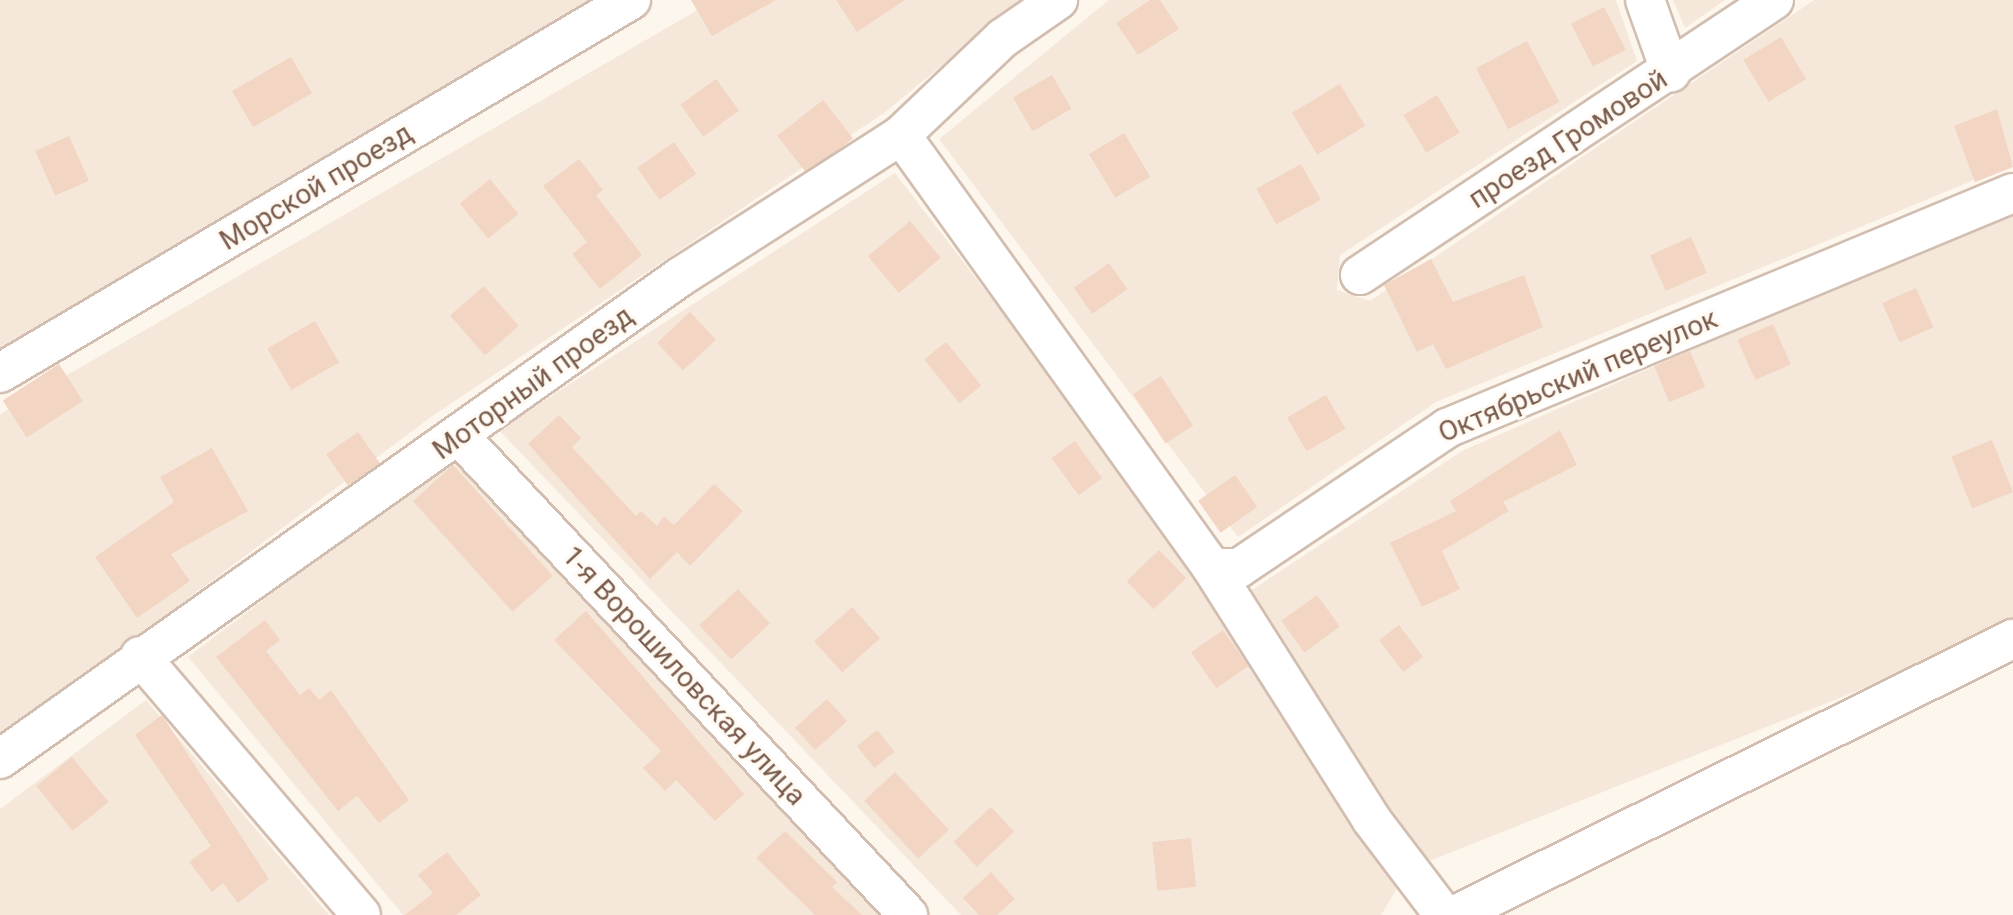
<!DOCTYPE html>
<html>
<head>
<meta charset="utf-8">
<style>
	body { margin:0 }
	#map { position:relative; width:2013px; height:915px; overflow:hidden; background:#fdf6ec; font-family:Roboto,sans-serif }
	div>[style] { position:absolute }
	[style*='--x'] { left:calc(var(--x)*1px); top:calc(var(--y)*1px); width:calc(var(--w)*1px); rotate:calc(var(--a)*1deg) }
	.residential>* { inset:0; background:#f5e8da }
	.building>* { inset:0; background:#f3d5c3; transform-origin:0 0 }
	.roads { filter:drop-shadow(2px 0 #d1beb0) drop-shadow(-2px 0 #d1beb0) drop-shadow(0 2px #d1beb0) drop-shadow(0 -2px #d1beb0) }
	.minor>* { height:38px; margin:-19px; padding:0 19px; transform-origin:19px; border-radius:19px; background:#fff }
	span { translate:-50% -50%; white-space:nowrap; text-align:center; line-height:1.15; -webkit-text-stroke:6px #fffaf3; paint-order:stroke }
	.street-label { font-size:28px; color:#7a5c4d }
</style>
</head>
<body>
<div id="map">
	<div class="residential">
		<i style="clip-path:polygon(0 0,604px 0,0 349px)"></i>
		<i style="clip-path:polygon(715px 0,1021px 0,884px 113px,431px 417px,0 739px,0 414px)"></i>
		<i style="clip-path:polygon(1109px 0,1616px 0,1637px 61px,1340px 255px,1337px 290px,1370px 301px,1814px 0,2013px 0,2013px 164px,1436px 402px,1238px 537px,939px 139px)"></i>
		<i style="clip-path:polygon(1673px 0,1725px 0,1685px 28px)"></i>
		<i style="clip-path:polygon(895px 173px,1218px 593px,1246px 594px,1462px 451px,2013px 208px,2013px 629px,1409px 869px,1381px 915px,961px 915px,499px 430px)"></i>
		<i style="clip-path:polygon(452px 457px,881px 915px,403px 915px,188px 657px)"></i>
		<i style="clip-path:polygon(146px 700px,329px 915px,0 915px,0 809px)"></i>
	</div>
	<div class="building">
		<i style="clip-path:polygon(691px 0,776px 0,712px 36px)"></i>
		<i style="clip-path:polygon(836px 0,905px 0,857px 32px)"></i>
		<i style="clip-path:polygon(1150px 0,1160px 0,1179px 29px,1138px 55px,1116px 23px)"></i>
		<i style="left:1604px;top:7px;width:48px;height:37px;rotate:63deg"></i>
		<i style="left:1781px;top:37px;width:49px;height:44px;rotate:59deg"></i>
		<i style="left:1527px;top:41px;width:69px;height:58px;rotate:62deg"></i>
		<i style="left:291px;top:57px;width:42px;height:68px;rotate:60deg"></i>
		<i style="left:1052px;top:75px;width:39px;height:45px;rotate:60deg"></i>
		<i style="left:716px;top:79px;width:39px;height:44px;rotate:54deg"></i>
		<i style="left:1340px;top:84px;width:49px;height:56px;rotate:59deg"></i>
		<i style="left:1437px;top:95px;width:44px;height:39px;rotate:59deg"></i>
		<i style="left:823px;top:100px;width:49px;height:58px;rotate:52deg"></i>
		<i style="clip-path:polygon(1997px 109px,2013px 167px,1975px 182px,1954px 126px)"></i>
		<i style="left:1124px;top:133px;width:51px;height:41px;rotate:59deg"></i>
		<i style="left:69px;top:136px;width:49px;height:37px;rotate:66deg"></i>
		<i style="left:674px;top:142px;width:39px;height:45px;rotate:55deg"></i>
		<i style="clip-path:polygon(579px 159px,603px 190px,596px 195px,642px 255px,600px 289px,572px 254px,587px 242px,543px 186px)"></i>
		<i style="left:1301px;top:164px;width:41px;height:51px;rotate:61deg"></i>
		<i style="left:490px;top:179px;width:45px;height:39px;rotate:51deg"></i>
		<i style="left:910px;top:221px;width:48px;height:55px;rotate:50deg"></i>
		<i style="left:1691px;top:237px;width:39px;height:45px;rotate:66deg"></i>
		<i style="clip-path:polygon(1431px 259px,1453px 302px,1524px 275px,1543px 327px,1446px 369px,1433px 344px,1417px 352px,1384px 285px)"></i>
		<i style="left:1109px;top:263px;width:32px;height:43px;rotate:55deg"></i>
		<i style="left:484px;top:286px;width:53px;height:45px;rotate:49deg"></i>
		<i style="left:1916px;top:288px;width:43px;height:37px;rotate:66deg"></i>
		<i style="left:690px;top:312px;width:38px;height:45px;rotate:47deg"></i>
		<i style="left:315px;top:321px;width:48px;height:55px;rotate:60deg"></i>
		<i style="left:1773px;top:324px;width:44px;height:39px;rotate:66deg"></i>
		<i style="left:946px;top:342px;width:56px;height:28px;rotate:51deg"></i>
		<i style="left:1690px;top:351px;width:39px;height:39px;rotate:67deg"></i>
		<i style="left:59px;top:364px;width:44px;height:67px;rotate:57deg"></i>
		<i style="left:1161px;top:376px;width:59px;height:33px;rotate:57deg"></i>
		<i style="left:1326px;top:395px;width:39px;height:45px;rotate:60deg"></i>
		<i style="clip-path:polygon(559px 415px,581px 438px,572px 447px,636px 516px,641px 511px,657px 526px,664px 516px,674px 525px,714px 484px,743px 511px,690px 566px,677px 552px,650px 579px,528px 444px)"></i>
		<i style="clip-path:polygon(1560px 430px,1577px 465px,1503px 502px,1509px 511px,1442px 551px,1460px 589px,1422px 607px,1390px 543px,1456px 511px,1450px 501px)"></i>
		<i style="left:358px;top:432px;width:38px;height:39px;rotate:55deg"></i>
		<i style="left:1992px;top:440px;width:56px;height:44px;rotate:68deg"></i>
		<i style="left:1075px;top:441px;width:46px;height:29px;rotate:54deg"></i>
		<i style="clip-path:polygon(212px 448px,248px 511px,171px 554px,190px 581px,137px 618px,95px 557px,174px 502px,160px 477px)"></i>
		<i style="left:453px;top:465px;width:149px;height:54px;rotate:48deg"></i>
		<i style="left:1235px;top:475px;width:39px;height:45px;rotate:55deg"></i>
		<i style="left:1159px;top:550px;width:39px;height:45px;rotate:46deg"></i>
		<i style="left:738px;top:589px;width:47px;height:53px;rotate:47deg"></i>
		<i style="left:1317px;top:595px;width:39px;height:44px;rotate:54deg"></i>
		<i style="left:852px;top:607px;width:42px;height:51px;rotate:48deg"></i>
		<i style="clip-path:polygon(586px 611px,744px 794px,715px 821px,676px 780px,665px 791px,643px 768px,661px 751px,554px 640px)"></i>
		<i style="clip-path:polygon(265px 620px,280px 640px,266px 651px,300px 695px,309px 688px,319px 700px,331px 690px,409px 800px,379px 823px,357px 796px,338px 811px,216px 657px)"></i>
		<i style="left:1399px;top:625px;width:40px;height:25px;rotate:53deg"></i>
		<i style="left:1223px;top:630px;width:44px;height:39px;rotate:55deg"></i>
		<i style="left:827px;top:699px;width:30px;height:43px;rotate:48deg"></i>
		<i style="clip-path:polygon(162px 715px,269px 879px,238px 903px,223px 883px,212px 892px,189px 862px,211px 846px,135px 735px)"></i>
		<i style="left:877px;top:730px;width:28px;height:26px;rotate:51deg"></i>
		<i style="left:72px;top:757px;width:58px;height:46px;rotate:51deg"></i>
		<i style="left:895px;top:772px;width:79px;height:42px;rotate:47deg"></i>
		<i style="left:991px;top:807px;width:34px;height:51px;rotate:47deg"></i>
		<i style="clip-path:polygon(785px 831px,837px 882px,832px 887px,862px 915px,815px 915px,756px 858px)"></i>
		<i style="left:1191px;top:838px;width:49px;height:39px;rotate:84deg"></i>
		<i style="clip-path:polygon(447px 852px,481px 895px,456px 915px,405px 915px,433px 893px,418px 875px)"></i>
		<i style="clip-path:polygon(991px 872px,1015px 899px,997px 915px,979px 915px,963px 898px)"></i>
	</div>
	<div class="roads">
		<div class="minor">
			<i style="--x:1645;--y:0;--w:77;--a:70.4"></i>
			<i style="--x:901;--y:135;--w:533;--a:54.31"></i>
			<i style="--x:1212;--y:568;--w:27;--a:0"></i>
			<i style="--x:1239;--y:568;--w:251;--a:-33.9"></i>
			<i style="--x:1447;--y:428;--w:613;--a:-22.55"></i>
			<i style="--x:1360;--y:275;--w:497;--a:-33.6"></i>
			<i style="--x:0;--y:373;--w:733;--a:-30.59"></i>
			<i style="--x:461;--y:438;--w:654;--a:46.86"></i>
			<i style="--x:1212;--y:568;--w:297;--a:57.6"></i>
			<i style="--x:1371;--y:819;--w:121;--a:52.8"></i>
			<i style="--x:140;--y:656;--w:340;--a:49.5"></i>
			<i style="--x:0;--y:759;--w:834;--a:-35.33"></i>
			<i style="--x:680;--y:277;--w:263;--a:-32.7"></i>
			<i style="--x:901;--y:135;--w:141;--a:-43.6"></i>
			<i style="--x:1003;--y:38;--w:67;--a:-34.6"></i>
			<i style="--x:1455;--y:915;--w:623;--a:-26.32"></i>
		</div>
	</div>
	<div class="street-label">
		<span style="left:1568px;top:139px;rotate:-33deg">проезд Громовой</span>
		<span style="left:316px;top:187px;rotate:-31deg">Морской проезд</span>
		<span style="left:1578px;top:376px;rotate:-23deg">Октябрьский переулок</span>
		<span style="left:533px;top:383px;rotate:-36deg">Моторный проезд</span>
		<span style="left:684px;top:676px;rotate:47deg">1-я Ворошиловская улица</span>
	</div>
</div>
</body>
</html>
